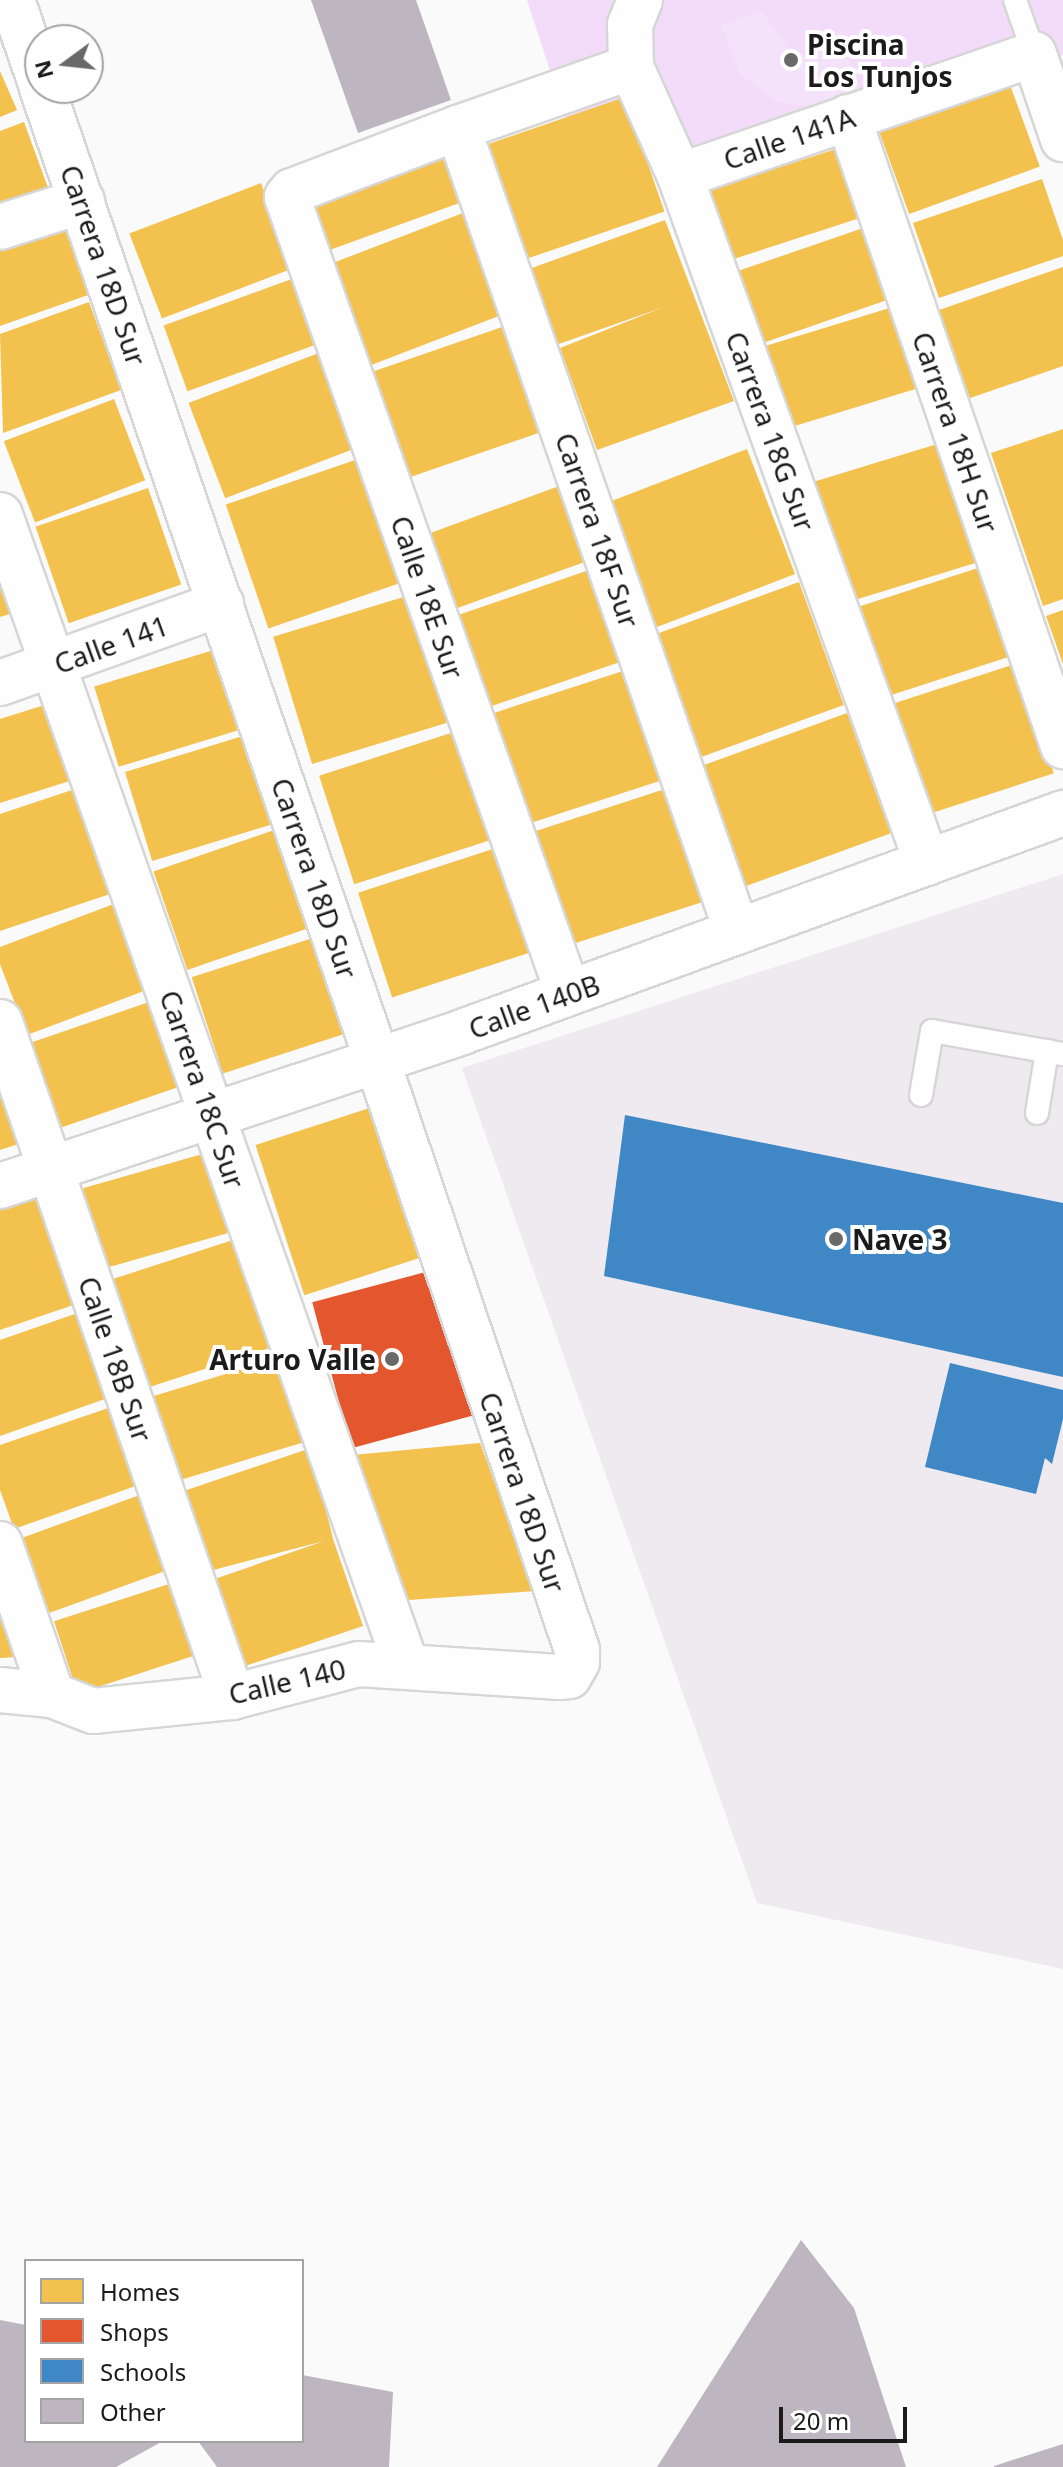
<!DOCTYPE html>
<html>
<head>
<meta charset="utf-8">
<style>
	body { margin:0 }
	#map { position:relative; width:1063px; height:2467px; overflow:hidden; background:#fbfafb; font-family:"Noto Sans",sans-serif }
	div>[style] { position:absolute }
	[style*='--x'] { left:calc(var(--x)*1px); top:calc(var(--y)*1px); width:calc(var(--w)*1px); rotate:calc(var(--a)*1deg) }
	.built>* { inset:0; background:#eeeaef }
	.green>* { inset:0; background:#f3dcfa }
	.water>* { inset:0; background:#f4e2fa }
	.homes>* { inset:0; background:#f2c14e; transform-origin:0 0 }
	.shops>* { inset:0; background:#e4572e; transform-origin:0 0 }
	.schools>* { inset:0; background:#3f88c5 }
	.building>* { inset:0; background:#bdb5c0 }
	.roads { filter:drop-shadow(2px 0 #d7d6d7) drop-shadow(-2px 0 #d7d6d7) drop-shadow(0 2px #d7d6d7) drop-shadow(0 -2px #d7d6d7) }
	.service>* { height:22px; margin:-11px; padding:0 11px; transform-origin:11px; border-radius:11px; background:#fefefe }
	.minor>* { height:44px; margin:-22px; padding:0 22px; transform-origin:22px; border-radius:22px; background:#fefefe }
	.dots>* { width:22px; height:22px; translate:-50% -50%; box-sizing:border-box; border:4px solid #fff; border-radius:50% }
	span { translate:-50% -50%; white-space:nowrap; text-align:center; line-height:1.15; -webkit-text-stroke:8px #fff; paint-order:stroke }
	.poi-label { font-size:28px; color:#1c1b1c; font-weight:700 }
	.left { translate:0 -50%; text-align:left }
	.right { translate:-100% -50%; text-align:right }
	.street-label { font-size:28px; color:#1c1b1c }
	.legend { position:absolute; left:24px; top:2259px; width:280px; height:184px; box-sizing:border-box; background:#fff; border:2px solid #a4a4a4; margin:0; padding:10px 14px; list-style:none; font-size:24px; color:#1c1b1c }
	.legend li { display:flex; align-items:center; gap:16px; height:40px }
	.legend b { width:40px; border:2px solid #a4a4a4 }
	.north { position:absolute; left:24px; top:24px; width:80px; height:80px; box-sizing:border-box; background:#fff; border:2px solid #a4a4a4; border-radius:50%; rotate:255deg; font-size:22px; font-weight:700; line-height:32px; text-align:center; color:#1c1b1c }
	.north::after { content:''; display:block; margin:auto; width:28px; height:36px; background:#6a696a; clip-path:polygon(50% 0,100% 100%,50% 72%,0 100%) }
	.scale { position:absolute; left:779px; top:2407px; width:128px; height:36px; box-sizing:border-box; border:4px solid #1c1b1c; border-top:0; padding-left:10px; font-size:24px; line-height:28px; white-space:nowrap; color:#1c1b1c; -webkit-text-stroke:6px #fff; paint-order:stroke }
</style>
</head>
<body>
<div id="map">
	<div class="built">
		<i style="clip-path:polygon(1063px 874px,1063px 1969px,757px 1903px,462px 1068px)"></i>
	</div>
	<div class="green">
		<i style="clip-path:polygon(527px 0,1063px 0,1063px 55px,715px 174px,567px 123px)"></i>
	</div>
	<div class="water">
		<i style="clip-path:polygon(762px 11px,793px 56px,817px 55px,844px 47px,861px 92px,810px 107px,777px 101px,741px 75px,721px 25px)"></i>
	</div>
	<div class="homes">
		<i style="clip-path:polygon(0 71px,17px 110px,0 117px)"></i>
		<i style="left:1009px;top:82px;width:90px;height:139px;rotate:70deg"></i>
		<i style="left:625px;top:97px;width:121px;height:145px;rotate:71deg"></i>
		<i style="clip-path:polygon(24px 122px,51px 196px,0 214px,0 131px)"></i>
		<i style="left:445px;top:140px;width:64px;height:146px;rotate:70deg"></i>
		<i style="left:839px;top:148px;width:73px;height:139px;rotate:72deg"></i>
		<i style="clip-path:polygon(1042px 179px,1063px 240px,1063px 256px,939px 298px,913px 223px)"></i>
		<i style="left:261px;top:183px;width:91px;height:141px;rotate:69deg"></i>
		<i style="left:463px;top:213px;width:109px;height:145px;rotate:69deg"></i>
		<i style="clip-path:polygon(665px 220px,734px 401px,597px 450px,560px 348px,664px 307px,556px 345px,529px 269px)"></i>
		<i style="clip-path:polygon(64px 224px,88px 295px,0 326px,0 249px)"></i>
		<i style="left:866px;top:227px;width:76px;height:140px;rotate:71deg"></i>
		<i style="clip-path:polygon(1063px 267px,1063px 366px,970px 398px,939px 310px)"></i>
		<i style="left:297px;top:277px;width:70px;height:142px;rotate:70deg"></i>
		<i style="clip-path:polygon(89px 302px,121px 390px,3px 433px,0 334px)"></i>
		<i style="left:893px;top:307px;width:85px;height:139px;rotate:73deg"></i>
		<i style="left:505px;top:326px;width:112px;height:144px;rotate:71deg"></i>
		<i style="left:324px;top:351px;width:102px;height:145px;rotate:69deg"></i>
		<i style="left:114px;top:399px;width:87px;height:118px;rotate:69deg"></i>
		<i style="clip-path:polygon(1063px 429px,1063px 599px,1043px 606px,991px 453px)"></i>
		<i style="left:947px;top:441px;width:125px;height:140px;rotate:73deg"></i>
		<i style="left:747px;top:449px;width:134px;height:152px;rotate:69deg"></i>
		<i style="left:361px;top:458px;width:131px;height:143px;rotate:71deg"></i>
		<i style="left:562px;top:485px;width:80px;height:146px;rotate:70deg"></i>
		<i style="left:148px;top:488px;width:102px;height:119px;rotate:71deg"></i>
		<i style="left:984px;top:566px;width:94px;height:140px;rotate:72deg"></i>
		<i style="left:592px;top:569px;width:97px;height:147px;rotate:71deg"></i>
		<i style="clip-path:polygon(0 574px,13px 613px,0 617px)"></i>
		<i style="left:799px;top:582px;width:131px;height:154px;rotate:70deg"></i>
		<i style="left:410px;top:595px;width:133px;height:143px;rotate:73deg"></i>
		<i style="clip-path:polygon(1063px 610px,1063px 664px,1046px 616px)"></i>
		<i style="left:230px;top:645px;width:84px;height:142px;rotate:73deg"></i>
		<i style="left:1018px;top:663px;width:116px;height:142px;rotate:72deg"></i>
		<i style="left:626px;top:670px;width:116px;height:142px;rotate:72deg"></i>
		<i style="clip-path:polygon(54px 702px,79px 778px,0 803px,0 719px)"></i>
		<i style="left:847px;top:713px;width:128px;height:156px;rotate:70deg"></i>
		<i style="left:457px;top:731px;width:114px;height:145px;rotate:72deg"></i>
		<i style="left:256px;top:732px;width:93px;height:137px;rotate:73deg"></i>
		<i style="clip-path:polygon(84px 786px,119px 891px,0 931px,0 814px)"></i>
		<i style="left:668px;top:788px;width:119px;height:147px;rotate:72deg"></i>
		<i style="left:283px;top:827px;width:104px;height:137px;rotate:71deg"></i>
		<i style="left:496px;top:848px;width:110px;height:145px;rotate:72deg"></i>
		<i style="clip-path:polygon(119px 902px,152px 988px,27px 1035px,0 964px,0 947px)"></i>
		<i style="left:322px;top:935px;width:101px;height:137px;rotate:72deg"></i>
		<i style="left:152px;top:1001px;width:90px;height:133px;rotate:71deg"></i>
		<i style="clip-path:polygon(0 1065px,28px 1141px,0 1150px)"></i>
		<i style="left:382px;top:1104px;width:158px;height:133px;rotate:72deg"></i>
		<i style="left:213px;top:1151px;width:83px;height:137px;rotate:74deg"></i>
		<i style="clip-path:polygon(50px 1191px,88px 1300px,0 1330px,0 1209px)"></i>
		<i style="left:236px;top:1239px;width:114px;height:140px;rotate:72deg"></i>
		<i style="clip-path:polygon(92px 1308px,122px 1393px,0 1436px,0 1340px)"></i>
		<i style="left:278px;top:1358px;width:88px;height:141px;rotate:73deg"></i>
		<i style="clip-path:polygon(120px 1404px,147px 1482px,14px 1529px,0 1490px,0 1445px)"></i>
		<i style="clip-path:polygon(480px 1443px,535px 1591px,409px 1600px,353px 1455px)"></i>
		<i style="clip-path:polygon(311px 1448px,333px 1539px,363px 1626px,239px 1668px,209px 1581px,324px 1541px,202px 1573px,175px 1494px)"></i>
		<i style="left:148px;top:1492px;width:80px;height:138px;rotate:70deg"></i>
		<i style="clip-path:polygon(0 1571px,31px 1656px,0 1658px)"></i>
		<i style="left:172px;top:1583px;width:76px;height:124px;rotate:72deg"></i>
	</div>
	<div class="shops">
		<i style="left:433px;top:1270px;width:151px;height:125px;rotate:75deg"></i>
	</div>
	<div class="schools">
		<i style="clip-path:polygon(625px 1115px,1063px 1203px,1063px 1377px,604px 1276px)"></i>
		<i style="clip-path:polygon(950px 1363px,1063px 1390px,1063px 1419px,1052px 1464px,1045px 1458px,1036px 1494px,925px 1467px)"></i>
	</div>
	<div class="building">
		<i style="clip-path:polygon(311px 0,416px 0,451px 100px,358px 133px)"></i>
		<i style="clip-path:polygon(801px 2240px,854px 2308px,906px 2467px,657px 2467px)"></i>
		<i style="clip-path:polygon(0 2320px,26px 2325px,26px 2441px,163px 2441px,116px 2467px,0 2467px)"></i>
		<i style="clip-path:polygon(302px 2375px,393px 2392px,389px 2467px,217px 2467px,198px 2441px,302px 2441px)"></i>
		<i style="clip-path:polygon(1063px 2444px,1063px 2467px,994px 2467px,994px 2466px)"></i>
	</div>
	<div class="roads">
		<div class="service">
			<i style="--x:1015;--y:0;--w:57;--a:70.6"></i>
			<i style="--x:921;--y:1095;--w:65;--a:-80.2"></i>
			<i style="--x:932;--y:1031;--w:133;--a:10"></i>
			<i style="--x:1037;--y:1113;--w:63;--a:-80.8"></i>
		</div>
		<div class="minor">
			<i style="--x:12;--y:0;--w:86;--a:70.9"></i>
			<i style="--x:640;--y:0;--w:27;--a:112"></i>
			<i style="--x:630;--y:25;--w:42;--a:88.6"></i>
			<i style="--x:631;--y:67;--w:120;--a:65.8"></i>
			<i style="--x:680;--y:176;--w:730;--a:70.22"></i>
			<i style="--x:848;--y:117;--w:665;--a:71.13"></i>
			<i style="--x:458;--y:128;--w:851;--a:70.86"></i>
			<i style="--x:680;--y:176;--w:374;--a:-19"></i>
			<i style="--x:1034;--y:54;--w:90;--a:71.2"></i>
			<i style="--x:0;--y:227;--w:86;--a:-17.6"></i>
			<i style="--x:0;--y:515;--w:1220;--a:70.55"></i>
			<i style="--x:0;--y:683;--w:235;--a:-19.7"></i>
			<i style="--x:568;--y:993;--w:844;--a:-109.44"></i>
			<i style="--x:287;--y:197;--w:8;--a:-50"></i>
			<i style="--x:292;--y:191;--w:178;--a:-20.8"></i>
			<i style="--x:458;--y:128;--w:183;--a:-19.4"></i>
			<i style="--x:0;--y:1022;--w:714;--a:71.03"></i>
			<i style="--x:0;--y:1186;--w:487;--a:-18.4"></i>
			<i style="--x:462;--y:1032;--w:640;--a:-20.02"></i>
			<i style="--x:0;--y:1544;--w:160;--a:71"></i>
			<i style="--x:0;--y:1690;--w:52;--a:5.5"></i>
			<i style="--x:52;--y:1695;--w:44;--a:21.3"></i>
			<i style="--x:93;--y:1711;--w:140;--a:-5.8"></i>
			<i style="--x:232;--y:1697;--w:131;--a:-14.6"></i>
			<i style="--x:359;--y:1664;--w:201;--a:3.7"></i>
			<i style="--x:560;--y:1677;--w:9;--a:-6"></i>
			<i style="--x:569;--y:1676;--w:16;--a:-60"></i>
			<i style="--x:577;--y:1662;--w:12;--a:-90"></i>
			<i style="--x:577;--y:1650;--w:623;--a:-108.73"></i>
			<i style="--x:377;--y:1060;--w:1028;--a:-109.02"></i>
		</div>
	</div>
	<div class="dots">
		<i style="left:791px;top:60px;background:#6a696a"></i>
		<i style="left:836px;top:1239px;background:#6a696a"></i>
		<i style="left:392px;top:1359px;background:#6a696a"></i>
	</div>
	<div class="poi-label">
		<span class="left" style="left:807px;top:60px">Piscina<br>Los Tunjos</span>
		<span class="left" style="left:852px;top:1239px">Nave 3</span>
		<span class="right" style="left:376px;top:1359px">Arturo Valle</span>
	</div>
	<div class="street-label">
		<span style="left:789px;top:138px;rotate:-19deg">Calle 141A</span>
		<span style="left:104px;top:265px;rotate:71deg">Carrera 18D Sur</span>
		<span style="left:771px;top:431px;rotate:70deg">Carrera 18G Sur</span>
		<span style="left:956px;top:432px;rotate:71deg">Carrera 18H Sur</span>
		<span style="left:598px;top:530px;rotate:71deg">Carrera 18F Sur</span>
		<span style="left:428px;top:597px;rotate:71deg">Calle 18E Sur</span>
		<span style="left:111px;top:644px;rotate:-20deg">Calle 141</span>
		<span style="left:315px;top:878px;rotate:71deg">Carrera 18D Sur</span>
		<span style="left:534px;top:1006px;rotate:-20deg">Calle 140B</span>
		<span style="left:203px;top:1089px;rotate:71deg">Carrera 18C Sur</span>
		<span style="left:116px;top:1359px;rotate:71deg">Calle 18B Sur</span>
		<span style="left:523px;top:1492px;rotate:71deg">Carrera 18D Sur</span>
		<span style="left:287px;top:1681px;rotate:-13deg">Calle 140</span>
	</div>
	<ul class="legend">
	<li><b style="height:22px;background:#f2c14e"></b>Homes</li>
	<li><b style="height:22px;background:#e4572e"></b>Shops</li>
	<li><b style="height:22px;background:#3f88c5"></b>Schools</li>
	<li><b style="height:22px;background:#bdb5c0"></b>Other</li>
	</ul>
	<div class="north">N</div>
	<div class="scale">20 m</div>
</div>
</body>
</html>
